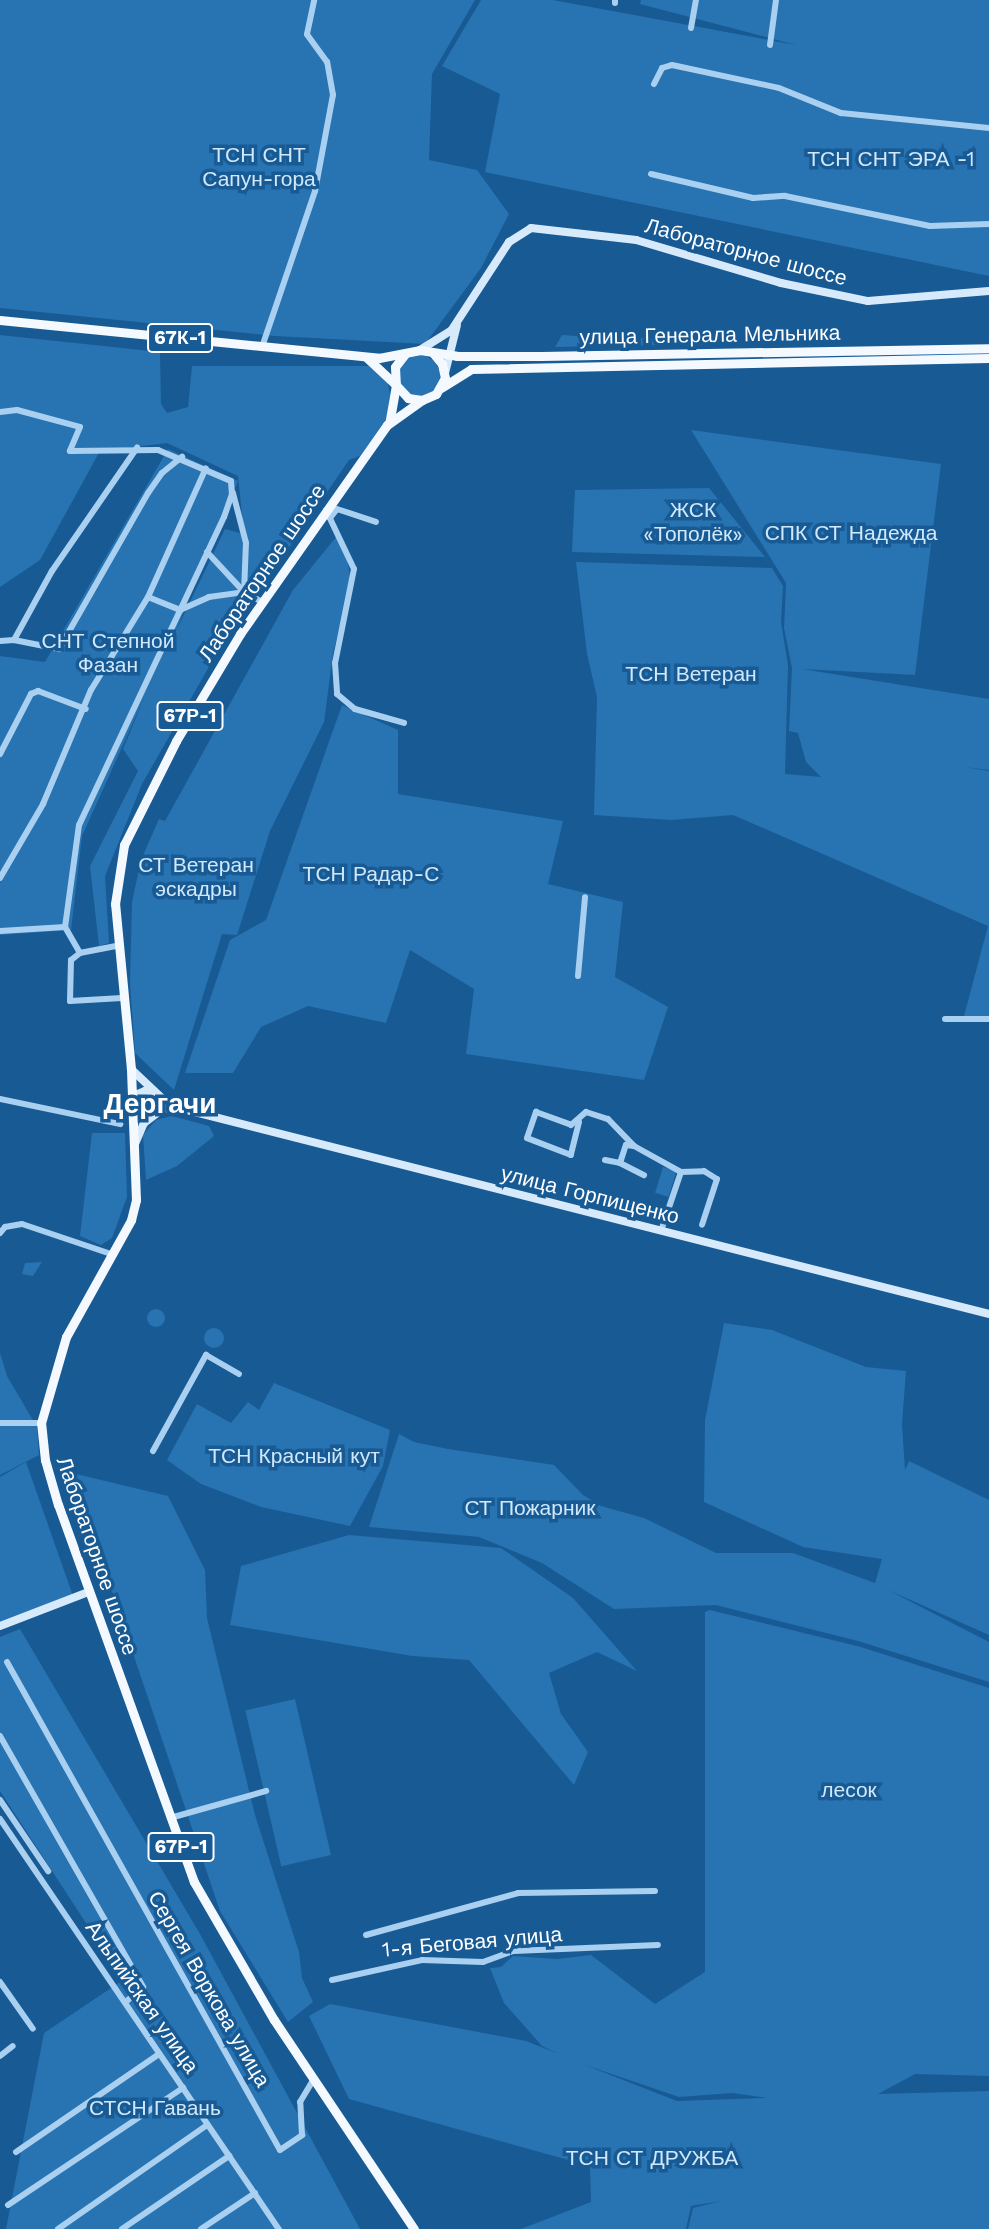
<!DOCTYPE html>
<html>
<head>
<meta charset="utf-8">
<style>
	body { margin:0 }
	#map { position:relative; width:989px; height:2229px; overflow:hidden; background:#185a94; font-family:"Work Sans",sans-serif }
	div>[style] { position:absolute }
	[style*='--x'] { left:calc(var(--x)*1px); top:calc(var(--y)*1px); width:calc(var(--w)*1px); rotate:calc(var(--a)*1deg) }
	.green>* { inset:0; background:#2873b1; transform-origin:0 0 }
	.round { border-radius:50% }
	.street>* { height:6px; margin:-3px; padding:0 3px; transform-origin:3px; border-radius:3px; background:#a9d0f0 }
	.secondary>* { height:8px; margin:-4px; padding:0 4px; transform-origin:4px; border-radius:4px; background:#d7eafb }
	.primary>* { height:9px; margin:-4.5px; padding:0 4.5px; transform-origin:4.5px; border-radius:4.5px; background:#f3f9ff }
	span { translate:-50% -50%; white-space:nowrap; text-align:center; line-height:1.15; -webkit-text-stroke:7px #185a94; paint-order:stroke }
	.shield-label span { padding:2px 5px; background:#185a94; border:2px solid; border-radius:5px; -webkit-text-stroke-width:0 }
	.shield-label { font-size:19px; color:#fff; font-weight:700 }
	.park-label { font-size:21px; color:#d0e8fb }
	.street-label { font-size:21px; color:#fff }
	.district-label { font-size:28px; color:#fff; font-weight:700 }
</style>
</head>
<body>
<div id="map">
	<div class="green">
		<i style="clip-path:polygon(0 0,475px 0,432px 74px,429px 160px,477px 170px,509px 214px,481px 268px,425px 344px,275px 336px,0 308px)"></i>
		<i style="clip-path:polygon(481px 0,553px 0,796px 45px,640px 4px,641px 0,989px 0,989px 276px,485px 172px,500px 94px,442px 66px)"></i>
		<i style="clip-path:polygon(0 335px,160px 352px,161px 404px,167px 413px,188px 407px,192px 366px,369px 366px,388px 383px,390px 395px,386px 421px,360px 456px,349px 460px,214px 658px,142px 784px,105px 876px,109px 943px,99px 946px,90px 866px,138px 771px,123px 749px,145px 696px,82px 836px,71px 930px,0 935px,0 883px,20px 850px,0 880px,0 656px,45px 662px,168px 449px,238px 481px,175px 633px,225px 529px,244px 534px,238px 476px,167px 443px,100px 451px,40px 560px,0 587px)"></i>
		<i style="clip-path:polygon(562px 335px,606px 338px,668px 338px,663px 345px,555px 347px)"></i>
		<i style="clip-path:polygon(679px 337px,732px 337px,723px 344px,685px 346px)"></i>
		<i style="clip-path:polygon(989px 351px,989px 354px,467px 361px,468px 359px)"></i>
		<i class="round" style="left:398px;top:355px;width:42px;height:42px"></i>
		<i style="clip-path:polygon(691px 430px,941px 464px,915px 675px,802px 669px,989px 699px,989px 770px,964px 767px,989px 771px,989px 1018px,964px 1016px,988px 926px,733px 815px,671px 820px,594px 815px,597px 697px,587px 654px,576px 562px,772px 568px,783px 586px,781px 622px,788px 665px,785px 774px,821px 777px,806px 762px,798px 733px,789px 731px,792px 668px,784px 628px,786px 583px)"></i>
		<i style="clip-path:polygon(709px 488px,765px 557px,572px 552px,575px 490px)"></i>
		<i style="clip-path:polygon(336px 537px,347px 558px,351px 582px,333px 653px,324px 722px,270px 831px,237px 935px,222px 934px,174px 1090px,135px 1053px,130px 983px,132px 902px,141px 860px,159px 819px,165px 821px,293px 590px)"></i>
		<i style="clip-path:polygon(342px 705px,398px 730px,398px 794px,563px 821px,548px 884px,623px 902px,615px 977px,668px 1007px,644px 1080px,466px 1054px,474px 989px,410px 950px,386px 1023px,308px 1006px,261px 1027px,233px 1073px,185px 1073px,230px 940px,266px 920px)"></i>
		<i style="clip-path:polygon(172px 1116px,209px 1126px,214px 1136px,177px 1166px,146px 1180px,143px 1135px,156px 1120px)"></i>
		<i style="clip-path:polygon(92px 1133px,125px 1133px,127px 1197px,112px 1238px,101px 1245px,80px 1236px)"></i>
		<i style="left:663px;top:1167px;width:14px;height:27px;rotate:17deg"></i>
		<i style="clip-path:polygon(42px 1262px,33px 1276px,22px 1274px,25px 1263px)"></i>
		<i class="round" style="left:147px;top:1309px;width:18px;height:18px"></i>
		<i style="clip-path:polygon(724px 1323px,772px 1330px,866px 1367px,906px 1371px,902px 1424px,905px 1470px,909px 1461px,989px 1500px,989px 1635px,888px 1590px,989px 1642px,989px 1682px,858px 1641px,716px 1605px,614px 1609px,542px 1563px,479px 1537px,369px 1527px,399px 1434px,414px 1442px,448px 1449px,554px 1465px,583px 1495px,601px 1506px,644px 1518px,716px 1553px,793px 1553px,875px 1583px,882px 1559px,803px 1547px,704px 1502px,705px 1420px)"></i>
		<i class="round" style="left:204px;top:1328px;width:20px;height:20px"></i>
		<i style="clip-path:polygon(0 1353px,7px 1376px,37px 1427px,39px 1455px,0 1475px)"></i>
		<i style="clip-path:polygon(274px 1383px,390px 1430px,383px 1466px,350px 1526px,261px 1507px,201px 1484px,167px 1460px,197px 1404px,231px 1423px,248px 1402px,259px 1410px)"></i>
		<i style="clip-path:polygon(26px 1462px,73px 1596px,0 1624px,0 1477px)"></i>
		<i style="clip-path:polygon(72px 1473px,168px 1496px,205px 1570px,207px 1618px,255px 1815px,299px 1952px,302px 1978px,313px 2002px,288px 2022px,220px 1911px)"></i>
		<i style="clip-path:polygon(349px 1535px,501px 1548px,573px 1598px,637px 1671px,597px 1652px,549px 1673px,561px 1714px,588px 1752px,574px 1785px,469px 1660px,412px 1656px,230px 1625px,241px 1566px)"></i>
		<i style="clip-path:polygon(evenodd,710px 1610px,861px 1647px,989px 1688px,989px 2076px,915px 2074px,878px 2094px,989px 2091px,989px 2229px,688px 2229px,693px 2208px,721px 2201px,691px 2206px,686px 2229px,521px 2229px,591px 2202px,590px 2166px,349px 2099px,309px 2016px,330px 2004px,526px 2041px,559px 2054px,542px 2046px,504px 2003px,490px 1968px,501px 1967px,513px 1956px,557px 1959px,591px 1955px,655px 2004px,705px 1972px,705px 1612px,710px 1610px,585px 2065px,679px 2097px,732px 2093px,767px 2098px,677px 2101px,585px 2065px)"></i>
		<i style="clip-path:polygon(20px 1629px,200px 1934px,360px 2229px,6px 2229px,44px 2033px,123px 1980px,0 1791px,0 1637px)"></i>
		<i style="left:295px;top:1699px;width:160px;height:51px;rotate:77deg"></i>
	</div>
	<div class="street">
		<i style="--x:615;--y:3;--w:3;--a:-90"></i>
		<i style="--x:691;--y:28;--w:28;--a:-80"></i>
		<i style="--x:770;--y:45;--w:45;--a:-82.4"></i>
		<i style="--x:654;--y:84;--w:18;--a:-63"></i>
		<i style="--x:662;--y:68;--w:10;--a:-17"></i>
		<i style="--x:672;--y:65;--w:109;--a:12.1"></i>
		<i style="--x:779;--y:88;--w:67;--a:22"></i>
		<i style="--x:841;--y:113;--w:149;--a:5.8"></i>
		<i style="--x:651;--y:174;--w:105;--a:13.2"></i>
		<i style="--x:753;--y:198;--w:32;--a:-4"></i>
		<i style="--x:785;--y:196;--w:148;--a:11.7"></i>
		<i style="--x:930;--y:226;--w:59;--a:-1.9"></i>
		<i style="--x:262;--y:347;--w:165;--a:-71.2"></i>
		<i style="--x:315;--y:191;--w:98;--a:-79.4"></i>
		<i style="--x:333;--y:95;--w:34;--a:-100"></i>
		<i style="--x:327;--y:62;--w:34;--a:-126"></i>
		<i style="--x:307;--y:34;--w:35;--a:-78"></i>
		<i style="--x:0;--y:412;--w:17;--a:-7"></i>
		<i style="--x:17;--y:410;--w:65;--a:15.1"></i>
		<i style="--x:80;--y:427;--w:26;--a:113"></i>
		<i style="--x:70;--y:451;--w:88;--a:-0.7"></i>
		<i style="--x:158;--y:450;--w:79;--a:23"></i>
		<i style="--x:231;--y:481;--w:13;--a:86"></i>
		<i style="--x:232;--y:494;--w:24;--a:109"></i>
		<i style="--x:224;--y:517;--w:340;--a:115.2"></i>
		<i style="--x:79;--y:825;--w:103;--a:97.8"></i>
		<i style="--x:326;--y:510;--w:65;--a:64.6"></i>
		<i style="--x:354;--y:569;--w:96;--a:101.4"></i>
		<i style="--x:335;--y:663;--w:31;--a:86"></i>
		<i style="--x:337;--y:694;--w:23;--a:40"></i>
		<i style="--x:355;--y:709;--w:51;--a:15.9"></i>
		<i style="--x:330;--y:518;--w:11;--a:-52"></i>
		<i style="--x:337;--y:509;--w:41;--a:18.4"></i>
		<i style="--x:207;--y:552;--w:54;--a:47.2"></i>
		<i style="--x:244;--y:592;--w:21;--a:29"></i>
		<i style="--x:148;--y:597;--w:35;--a:22"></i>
		<i style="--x:180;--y:610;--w:32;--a:-24"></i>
		<i style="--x:209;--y:597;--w:35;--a:-8"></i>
		<i style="--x:244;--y:592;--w:49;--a:-87.7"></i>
		<i style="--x:246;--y:543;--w:52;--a:-104.6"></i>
		<i style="--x:14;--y:640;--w:79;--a:-61.2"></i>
		<i style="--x:52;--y:571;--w:150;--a:-55.4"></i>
		<i style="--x:0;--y:641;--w:14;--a:-4"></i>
		<i style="--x:14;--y:640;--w:46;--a:11.3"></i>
		<i style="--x:59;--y:649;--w:180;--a:-60.3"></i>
		<i style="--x:148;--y:493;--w:24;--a:-55"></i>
		<i style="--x:162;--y:473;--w:26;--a:-39"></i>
		<i style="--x:0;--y:754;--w:68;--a:-62.7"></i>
		<i style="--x:31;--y:694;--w:8;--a:-23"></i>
		<i style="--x:38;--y:691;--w:51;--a:20.6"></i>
		<i style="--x:0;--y:878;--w:86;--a:-59.8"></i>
		<i style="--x:43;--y:804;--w:124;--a:-67.2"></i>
		<i style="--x:91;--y:690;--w:109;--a:-58.5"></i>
		<i style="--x:148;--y:597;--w:141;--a:-65.8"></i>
		<i style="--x:0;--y:931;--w:65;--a:-3.5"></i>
		<i style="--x:65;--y:927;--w:30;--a:60"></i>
		<i style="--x:116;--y:946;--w:37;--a:169"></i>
		<i style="--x:80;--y:953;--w:11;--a:142"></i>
		<i style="--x:71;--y:960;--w:41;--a:91.4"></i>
		<i style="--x:70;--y:1001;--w:52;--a:-3.3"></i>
		<i style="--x:578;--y:976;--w:79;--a:-84.9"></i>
		<i style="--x:945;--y:1019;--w:44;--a:0"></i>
		<i style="--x:0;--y:1099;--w:123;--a:11.8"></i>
		<i style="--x:579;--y:1122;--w:34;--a:104"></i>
		<i style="--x:571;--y:1155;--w:47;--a:-158.9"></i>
		<i style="--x:527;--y:1138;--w:28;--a:-71"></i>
		<i style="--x:536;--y:1112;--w:37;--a:20"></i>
		<i style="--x:571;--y:1125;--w:20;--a:-41"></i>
		<i style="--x:586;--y:1112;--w:23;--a:18"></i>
		<i style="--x:608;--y:1119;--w:37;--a:46"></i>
		<i style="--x:605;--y:1160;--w:15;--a:11"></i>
		<i style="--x:620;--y:1163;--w:19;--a:-72"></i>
		<i style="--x:626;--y:1145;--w:8;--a:7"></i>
		<i style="--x:634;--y:1146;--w:54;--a:29"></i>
		<i style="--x:620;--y:1163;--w:27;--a:27"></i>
		<i style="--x:661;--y:1231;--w:62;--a:-71.3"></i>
		<i style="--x:681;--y:1172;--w:23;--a:-2"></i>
		<i style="--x:704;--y:1171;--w:15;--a:32"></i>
		<i style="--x:717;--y:1179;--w:48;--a:108.1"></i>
		<i style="--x:0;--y:1233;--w:8;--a:-50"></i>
		<i style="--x:5;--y:1227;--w:17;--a:-10"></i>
		<i style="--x:22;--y:1224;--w:94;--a:18.6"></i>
		<i style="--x:0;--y:1423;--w:41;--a:0"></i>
		<i style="--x:153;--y:1451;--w:110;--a:-61.1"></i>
		<i style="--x:206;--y:1355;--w:38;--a:30"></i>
		<i style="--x:7;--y:1662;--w:559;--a:60.78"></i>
		<i style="--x:280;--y:2150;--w:27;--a:-34"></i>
		<i style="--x:302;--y:2135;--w:33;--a:-93"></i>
		<i style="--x:300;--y:2102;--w:27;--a:-59"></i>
		<i style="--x:0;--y:1736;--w:289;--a:60.3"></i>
		<i style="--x:143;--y:1987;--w:23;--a:139"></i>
		<i style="--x:0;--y:1800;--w:86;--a:55.9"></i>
		<i style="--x:170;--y:1818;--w:100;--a:-15.7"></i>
		<i style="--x:0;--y:1819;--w:496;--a:55.8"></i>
		<i style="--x:366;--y:1935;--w:158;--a:-15.4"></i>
		<i style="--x:518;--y:1893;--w:137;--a:-0.8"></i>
		<i style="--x:332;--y:1980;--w:92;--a:-12.5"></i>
		<i style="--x:422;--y:1960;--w:61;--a:1.9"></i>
		<i style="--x:483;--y:1962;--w:33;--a:-20"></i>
		<i style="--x:514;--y:1951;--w:144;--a:-2.4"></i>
		<i style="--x:0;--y:1982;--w:57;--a:54.9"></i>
		<i style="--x:0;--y:2056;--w:16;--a:-38"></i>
		<i style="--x:16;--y:2152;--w:173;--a:-34.4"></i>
		<i style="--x:8;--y:2205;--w:211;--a:-33.8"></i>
		<i style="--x:58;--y:2229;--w:182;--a:-34.9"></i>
		<i style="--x:122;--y:2229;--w:130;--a:-34.3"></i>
		<i style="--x:201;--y:2229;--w:65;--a:-33.7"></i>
	</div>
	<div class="secondary">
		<i style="--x:420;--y:350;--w:36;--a:-32"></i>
		<i style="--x:451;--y:331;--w:106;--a:-56.9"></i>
		<i style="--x:509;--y:242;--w:26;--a:-32"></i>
		<i style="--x:531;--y:228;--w:106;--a:6.5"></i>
		<i style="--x:636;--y:240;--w:151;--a:16.5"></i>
		<i style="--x:781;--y:283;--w:89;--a:11.7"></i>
		<i style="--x:868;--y:301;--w:121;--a:-4.7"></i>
		<i style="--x:445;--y:373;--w:49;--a:-76"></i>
		<i style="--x:131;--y:1069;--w:44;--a:43.2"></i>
		<i style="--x:163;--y:1099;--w:22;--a:27"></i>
		<i style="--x:183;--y:1109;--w:832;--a:14.27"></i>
		<i style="--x:133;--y:1096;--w:13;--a:-23"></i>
		<i style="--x:145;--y:1091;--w:10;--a:24"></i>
		<i style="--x:134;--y:1107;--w:46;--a:2.5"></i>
		<i style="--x:135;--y:1144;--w:23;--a:-67"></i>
		<i style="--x:144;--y:1123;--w:20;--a:-37"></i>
		<i style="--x:0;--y:1626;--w:94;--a:-21.1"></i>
	</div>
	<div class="primary">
		<i style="--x:0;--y:320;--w:381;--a:5.7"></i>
		<i style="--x:379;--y:358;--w:42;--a:-11"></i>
		<i style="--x:420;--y:350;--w:37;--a:9"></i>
		<i style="--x:457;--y:356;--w:84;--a:0"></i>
		<i style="--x:541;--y:356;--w:448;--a:-1"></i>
		<i style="--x:405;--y:354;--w:16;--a:128"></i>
		<i style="--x:395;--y:367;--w:18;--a:87"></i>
		<i style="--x:396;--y:385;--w:18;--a:47"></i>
		<i style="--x:408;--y:398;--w:14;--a:8"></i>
		<i style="--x:422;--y:400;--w:15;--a:-23"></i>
		<i style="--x:436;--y:394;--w:18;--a:-61"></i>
		<i style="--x:445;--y:378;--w:14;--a:-102"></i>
		<i style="--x:442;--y:364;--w:14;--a:-129"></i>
		<i style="--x:366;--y:357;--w:41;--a:43"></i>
		<i style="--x:396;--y:385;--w:36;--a:100"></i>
		<i style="--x:441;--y:388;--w:36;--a:-32"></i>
		<i style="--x:471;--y:369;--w:518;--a:-1.22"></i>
		<i style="--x:414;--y:2229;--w:252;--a:-123.8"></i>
		<i style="--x:274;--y:2020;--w:160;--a:-120.1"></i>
		<i style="--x:194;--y:1882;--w:401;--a:-109.8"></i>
		<i style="--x:58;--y:1505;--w:47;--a:-106.1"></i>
		<i style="--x:45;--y:1460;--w:37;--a:-96"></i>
		<i style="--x:41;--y:1423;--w:90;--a:-73.8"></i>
		<i style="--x:66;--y:1337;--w:134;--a:-60.9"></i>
		<i style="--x:131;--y:1220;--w:21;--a:-76"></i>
		<i style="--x:136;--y:1200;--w:131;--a:-92.2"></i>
		<i style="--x:131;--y:1069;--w:166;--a:-95.5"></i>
		<i style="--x:115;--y:904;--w:60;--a:-81.3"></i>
		<i style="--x:124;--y:845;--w:116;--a:-63.4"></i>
		<i style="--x:176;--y:741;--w:125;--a:-59.1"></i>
		<i style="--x:240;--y:634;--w:256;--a:-54.9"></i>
		<i style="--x:387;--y:425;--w:43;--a:-35.5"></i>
	</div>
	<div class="shield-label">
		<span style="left:180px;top:338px">67К-1</span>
		<span style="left:190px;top:716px">67Р-1</span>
		<span style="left:181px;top:1847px">67Р-1</span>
	</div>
	<div class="park-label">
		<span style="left:259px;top:167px">ТСН СНТ<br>Сапун-гора</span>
		<span style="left:891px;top:159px">ТСН СНТ ЭРА -1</span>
		<span style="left:693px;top:522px">ЖСК<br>«Тополёк»</span>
		<span style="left:851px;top:533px">СПК СТ Надежда</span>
		<span style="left:108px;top:653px">СНТ Степной<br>Фазан</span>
		<span style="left:691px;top:674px">ТСН Ветеран</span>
		<span style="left:196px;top:877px">СТ Ветеран<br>эскадры</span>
		<span style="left:371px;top:874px">ТСН Радар-С</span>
		<span style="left:294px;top:1456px">ТСН Красный кут</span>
		<span style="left:530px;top:1508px">СТ Пожарник</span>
		<span style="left:849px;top:1790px">лесок</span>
		<span style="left:155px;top:2108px">СТСН Гавань</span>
		<span style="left:652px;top:2158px">ТСН СТ ДРУЖБА</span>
	</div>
	<div class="street-label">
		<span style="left:746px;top:252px;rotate:15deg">Лабораторное шоссе</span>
		<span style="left:710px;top:335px;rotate:-1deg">улица Генерала Мельника</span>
		<span style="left:262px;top:573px;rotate:-56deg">Лабораторное шоссе</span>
		<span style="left:590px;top:1195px;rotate:14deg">улица Горпищенко</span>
		<span style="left:97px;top:1556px;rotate:71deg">Лабораторное шоссе</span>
		<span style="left:472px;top:1942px;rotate:-5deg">1-я Беговая улица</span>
		<span style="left:209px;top:1989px;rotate:60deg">Сергея Воркова улица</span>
		<span style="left:142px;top:1997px;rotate:55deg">Альпийская улица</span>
	</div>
	<div class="district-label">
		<span style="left:160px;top:1104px">Дергачи</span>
	</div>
</div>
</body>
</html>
